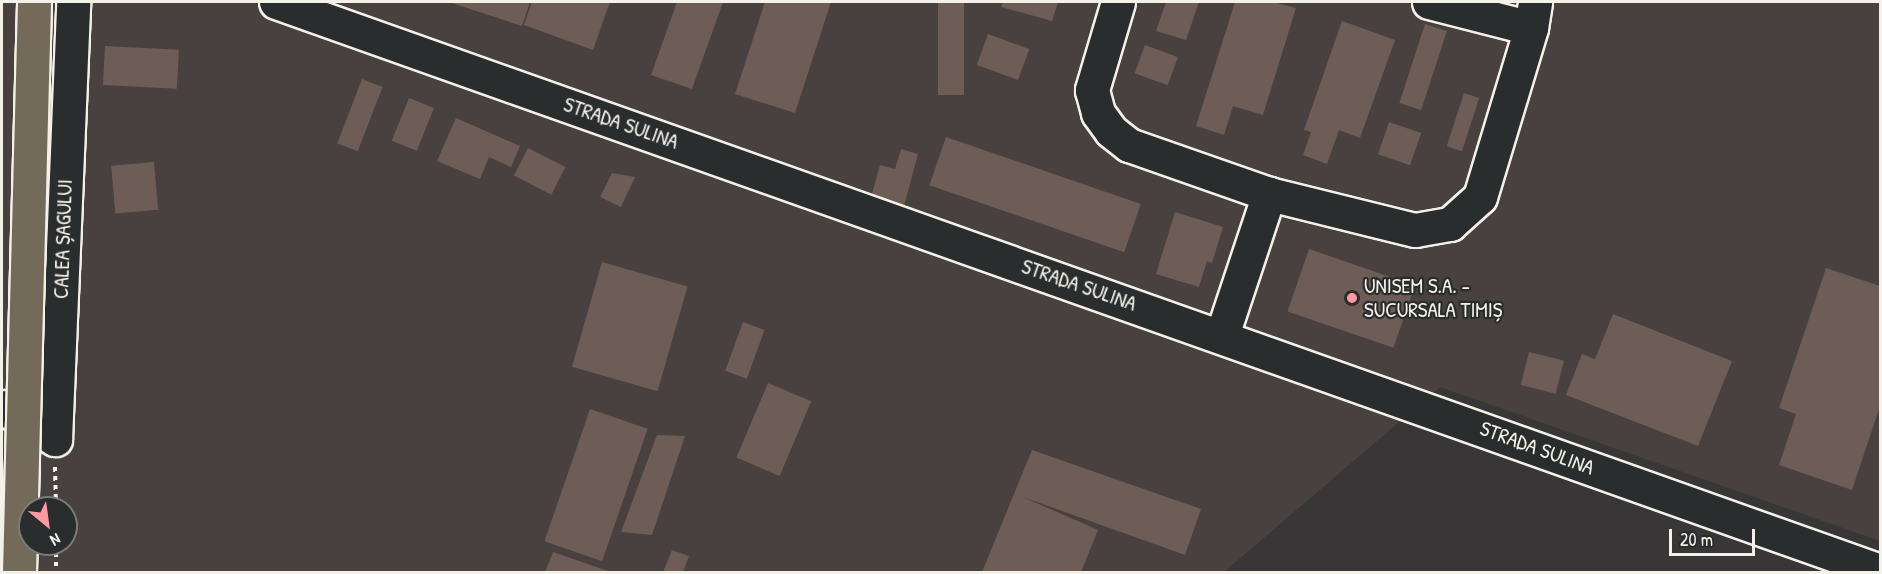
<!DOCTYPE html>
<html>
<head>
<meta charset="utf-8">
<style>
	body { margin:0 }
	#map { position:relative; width:1882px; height:574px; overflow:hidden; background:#383636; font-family:"Patrick Hand",sans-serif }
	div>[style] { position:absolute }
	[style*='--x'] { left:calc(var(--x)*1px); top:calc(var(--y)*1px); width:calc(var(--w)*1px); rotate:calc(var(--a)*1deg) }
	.built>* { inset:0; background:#484140 }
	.building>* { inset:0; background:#6e5c56; transform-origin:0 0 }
	.path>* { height:4px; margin-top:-2px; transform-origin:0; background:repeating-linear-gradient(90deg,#f4f1e8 0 4.5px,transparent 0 9px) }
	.roads { filter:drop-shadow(2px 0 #f4f1e8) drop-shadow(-2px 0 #f4f1e8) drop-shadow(0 2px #f4f1e8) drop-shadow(0 -2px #f4f1e8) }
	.minor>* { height:33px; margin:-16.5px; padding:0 16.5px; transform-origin:16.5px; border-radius:16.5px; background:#2a2d2e }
	.rail>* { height:4.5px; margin:-2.25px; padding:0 2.25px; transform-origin:2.25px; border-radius:2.25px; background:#f4f1e8 }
	.bridges { filter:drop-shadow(2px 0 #f4f1e8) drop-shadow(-2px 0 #f4f1e8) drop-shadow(0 2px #f4f1e8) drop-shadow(0 -2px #f4f1e8) }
	.major-bridge>* { height:33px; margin:-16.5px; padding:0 16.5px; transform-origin:16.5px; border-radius:16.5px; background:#746a5a }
	.dots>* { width:16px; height:16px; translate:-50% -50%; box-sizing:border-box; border:3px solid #2a2d2e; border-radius:50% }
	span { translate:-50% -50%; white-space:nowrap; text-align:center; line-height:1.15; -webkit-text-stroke:4.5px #2a2d2e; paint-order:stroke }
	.street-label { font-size:21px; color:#f4f1e8 }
	.poi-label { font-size:21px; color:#f4f1e8 }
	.left { translate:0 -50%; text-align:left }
	.frame { position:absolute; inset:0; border:3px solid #f4f1e8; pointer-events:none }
	.north { position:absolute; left:18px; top:496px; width:60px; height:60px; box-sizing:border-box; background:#2a2d2e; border:2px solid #7b7b78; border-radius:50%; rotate:151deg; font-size:16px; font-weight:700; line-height:24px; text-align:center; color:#f4f1e8 }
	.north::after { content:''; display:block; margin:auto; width:21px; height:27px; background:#ff9aa2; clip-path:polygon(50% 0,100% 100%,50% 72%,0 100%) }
	.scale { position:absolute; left:1669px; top:529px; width:86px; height:27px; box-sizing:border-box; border:3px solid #f4f1e8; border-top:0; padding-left:8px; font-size:18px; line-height:21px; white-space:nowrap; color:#f4f1e8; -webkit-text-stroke:4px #2a2d2e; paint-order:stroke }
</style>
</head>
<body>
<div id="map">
	<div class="built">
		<i style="clip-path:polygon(evenodd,2px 2px,1880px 2px,1880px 541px,1440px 387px,1224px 572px,2px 572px,2px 2px,30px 508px,66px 508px,66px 544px,30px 544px,30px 508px)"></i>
	</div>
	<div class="building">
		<i style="clip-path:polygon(449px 2px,530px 2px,522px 26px)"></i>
		<i style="clip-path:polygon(532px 2px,610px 2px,593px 50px,524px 25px)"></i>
		<i style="clip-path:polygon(677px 2px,723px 2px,692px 89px,651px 75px)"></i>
		<i style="clip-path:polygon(765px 2px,831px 2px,795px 113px,735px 94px)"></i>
		<i style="left:938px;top:2px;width:26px;height:93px"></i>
		<i style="clip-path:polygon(1003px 2px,1058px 2px,1052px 21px,1001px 7px)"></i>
		<i style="clip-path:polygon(1166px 2px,1199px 2px,1186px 40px,1156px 31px)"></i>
		<i style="clip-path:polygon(1235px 2px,1273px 2px,1296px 8px,1263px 115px,1233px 106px,1224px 135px,1196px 126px)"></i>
		<i style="clip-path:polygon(1342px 21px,1395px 40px,1360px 138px,1339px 130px,1327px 164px,1303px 155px,1311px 132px,1304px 130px)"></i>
		<i style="left:1425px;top:24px;width:23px;height:83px;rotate:18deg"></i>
		<i style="left:988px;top:34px;width:44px;height:33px;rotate:20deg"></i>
		<i style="left:1145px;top:45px;width:35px;height:30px;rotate:20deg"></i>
		<i style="left:105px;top:46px;width:74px;height:39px;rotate:3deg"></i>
		<i style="left:362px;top:79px;width:22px;height:69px;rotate:21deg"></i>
		<i style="left:1464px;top:93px;width:16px;height:56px;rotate:18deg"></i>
		<i style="left:409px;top:98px;width:27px;height:46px;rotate:22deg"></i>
		<i style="clip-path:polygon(456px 118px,520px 146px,511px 167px,489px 157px,480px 179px,437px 161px)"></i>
		<i style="left:1389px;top:122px;width:34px;height:34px;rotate:19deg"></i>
		<i style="left:946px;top:137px;width:206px;height:51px;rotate:19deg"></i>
		<i style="left:528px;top:148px;width:42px;height:31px;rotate:27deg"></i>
		<i style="clip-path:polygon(901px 149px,918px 154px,904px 206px,871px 197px,880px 165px,895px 169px)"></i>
		<i style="left:154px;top:162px;width:48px;height:43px;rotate:85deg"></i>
		<i style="clip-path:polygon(612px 173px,635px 177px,621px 207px,600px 197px)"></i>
		<i style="clip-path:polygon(1175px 212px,1223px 227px,1212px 263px,1207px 261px,1199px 287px,1156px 274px)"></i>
		<i style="left:1309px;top:249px;width:112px;height:66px;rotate:19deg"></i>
		<i style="left:602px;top:262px;width:89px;height:109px;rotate:16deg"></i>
		<i style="clip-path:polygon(1826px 268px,1880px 286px,1880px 406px,1852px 490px,1779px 465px,1796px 414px,1779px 408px)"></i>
		<i style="clip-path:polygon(1613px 314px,1732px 361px,1698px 446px,1566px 395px,1582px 354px,1595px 359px)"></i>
		<i style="left:743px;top:322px;width:23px;height:52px;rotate:20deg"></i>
		<i style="left:1529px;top:352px;width:36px;height:34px;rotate:14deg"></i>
		<i style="left:768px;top:383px;width:47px;height:81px;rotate:23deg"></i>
		<i style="left:590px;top:409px;width:61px;height:140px;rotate:19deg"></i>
		<i style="clip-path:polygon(657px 435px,685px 436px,652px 535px,621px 532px)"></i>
		<i style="clip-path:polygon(1032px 450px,1201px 509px,1185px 555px,1023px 497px,1098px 530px,1081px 572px,982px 572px)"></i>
		<i style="clip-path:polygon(672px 550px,689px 556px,683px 572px,663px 572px)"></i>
		<i style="clip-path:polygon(553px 552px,611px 572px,545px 572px)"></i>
	</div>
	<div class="path">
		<i style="--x:55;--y:467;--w:41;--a:88.6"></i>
		<i style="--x:56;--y:544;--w:28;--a:90"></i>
	</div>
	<div class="roads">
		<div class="minor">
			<i style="--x:276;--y:2;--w:1702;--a:19.53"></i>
			<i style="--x:1118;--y:2;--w:92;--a:106.5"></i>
			<i style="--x:1092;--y:90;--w:24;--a:75"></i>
			<i style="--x:1098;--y:113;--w:22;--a:54"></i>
			<i style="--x:1111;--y:131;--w:23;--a:38"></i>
			<i style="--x:1129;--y:145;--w:148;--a:19.3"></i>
			<i style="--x:1269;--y:194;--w:150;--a:13.9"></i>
			<i style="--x:1415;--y:230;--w:36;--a:-10"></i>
			<i style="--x:1450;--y:224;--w:40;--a:-42"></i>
			<i style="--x:1480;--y:197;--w:177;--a:-73.2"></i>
			<i style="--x:1531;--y:28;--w:26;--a:-81"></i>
			<i style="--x:1429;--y:2;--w:105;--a:14.3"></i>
			<i style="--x:1222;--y:335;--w:149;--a:-71.6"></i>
			<i style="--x:2;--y:407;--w:62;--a:31.1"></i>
			<i style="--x:55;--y:439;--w:437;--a:-87.6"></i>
		</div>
	</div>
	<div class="rail">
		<i style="--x:2;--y:563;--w:17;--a:31"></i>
	</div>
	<div class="bridges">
		<div class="major-bridge">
			<i style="--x:19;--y:572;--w:570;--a:-88.49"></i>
		</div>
	</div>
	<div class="dots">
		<i style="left:1352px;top:298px;background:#ff9aa2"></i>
	</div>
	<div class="street-label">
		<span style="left:621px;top:123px;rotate:19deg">STRADA SULINA</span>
		<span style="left:63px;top:239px;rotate:-88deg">CALEA ȘAGULUI</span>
		<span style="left:1079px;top:285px;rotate:19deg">STRADA SULINA</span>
		<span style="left:1537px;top:448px;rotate:20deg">STRADA SULINA</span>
	</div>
	<div class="poi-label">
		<span class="left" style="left:1364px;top:298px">UNISEM S.A. -<br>SUCURSALA TIMIȘ</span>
	</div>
	<div class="frame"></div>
	<div class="north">N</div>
	<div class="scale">20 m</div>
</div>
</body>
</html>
